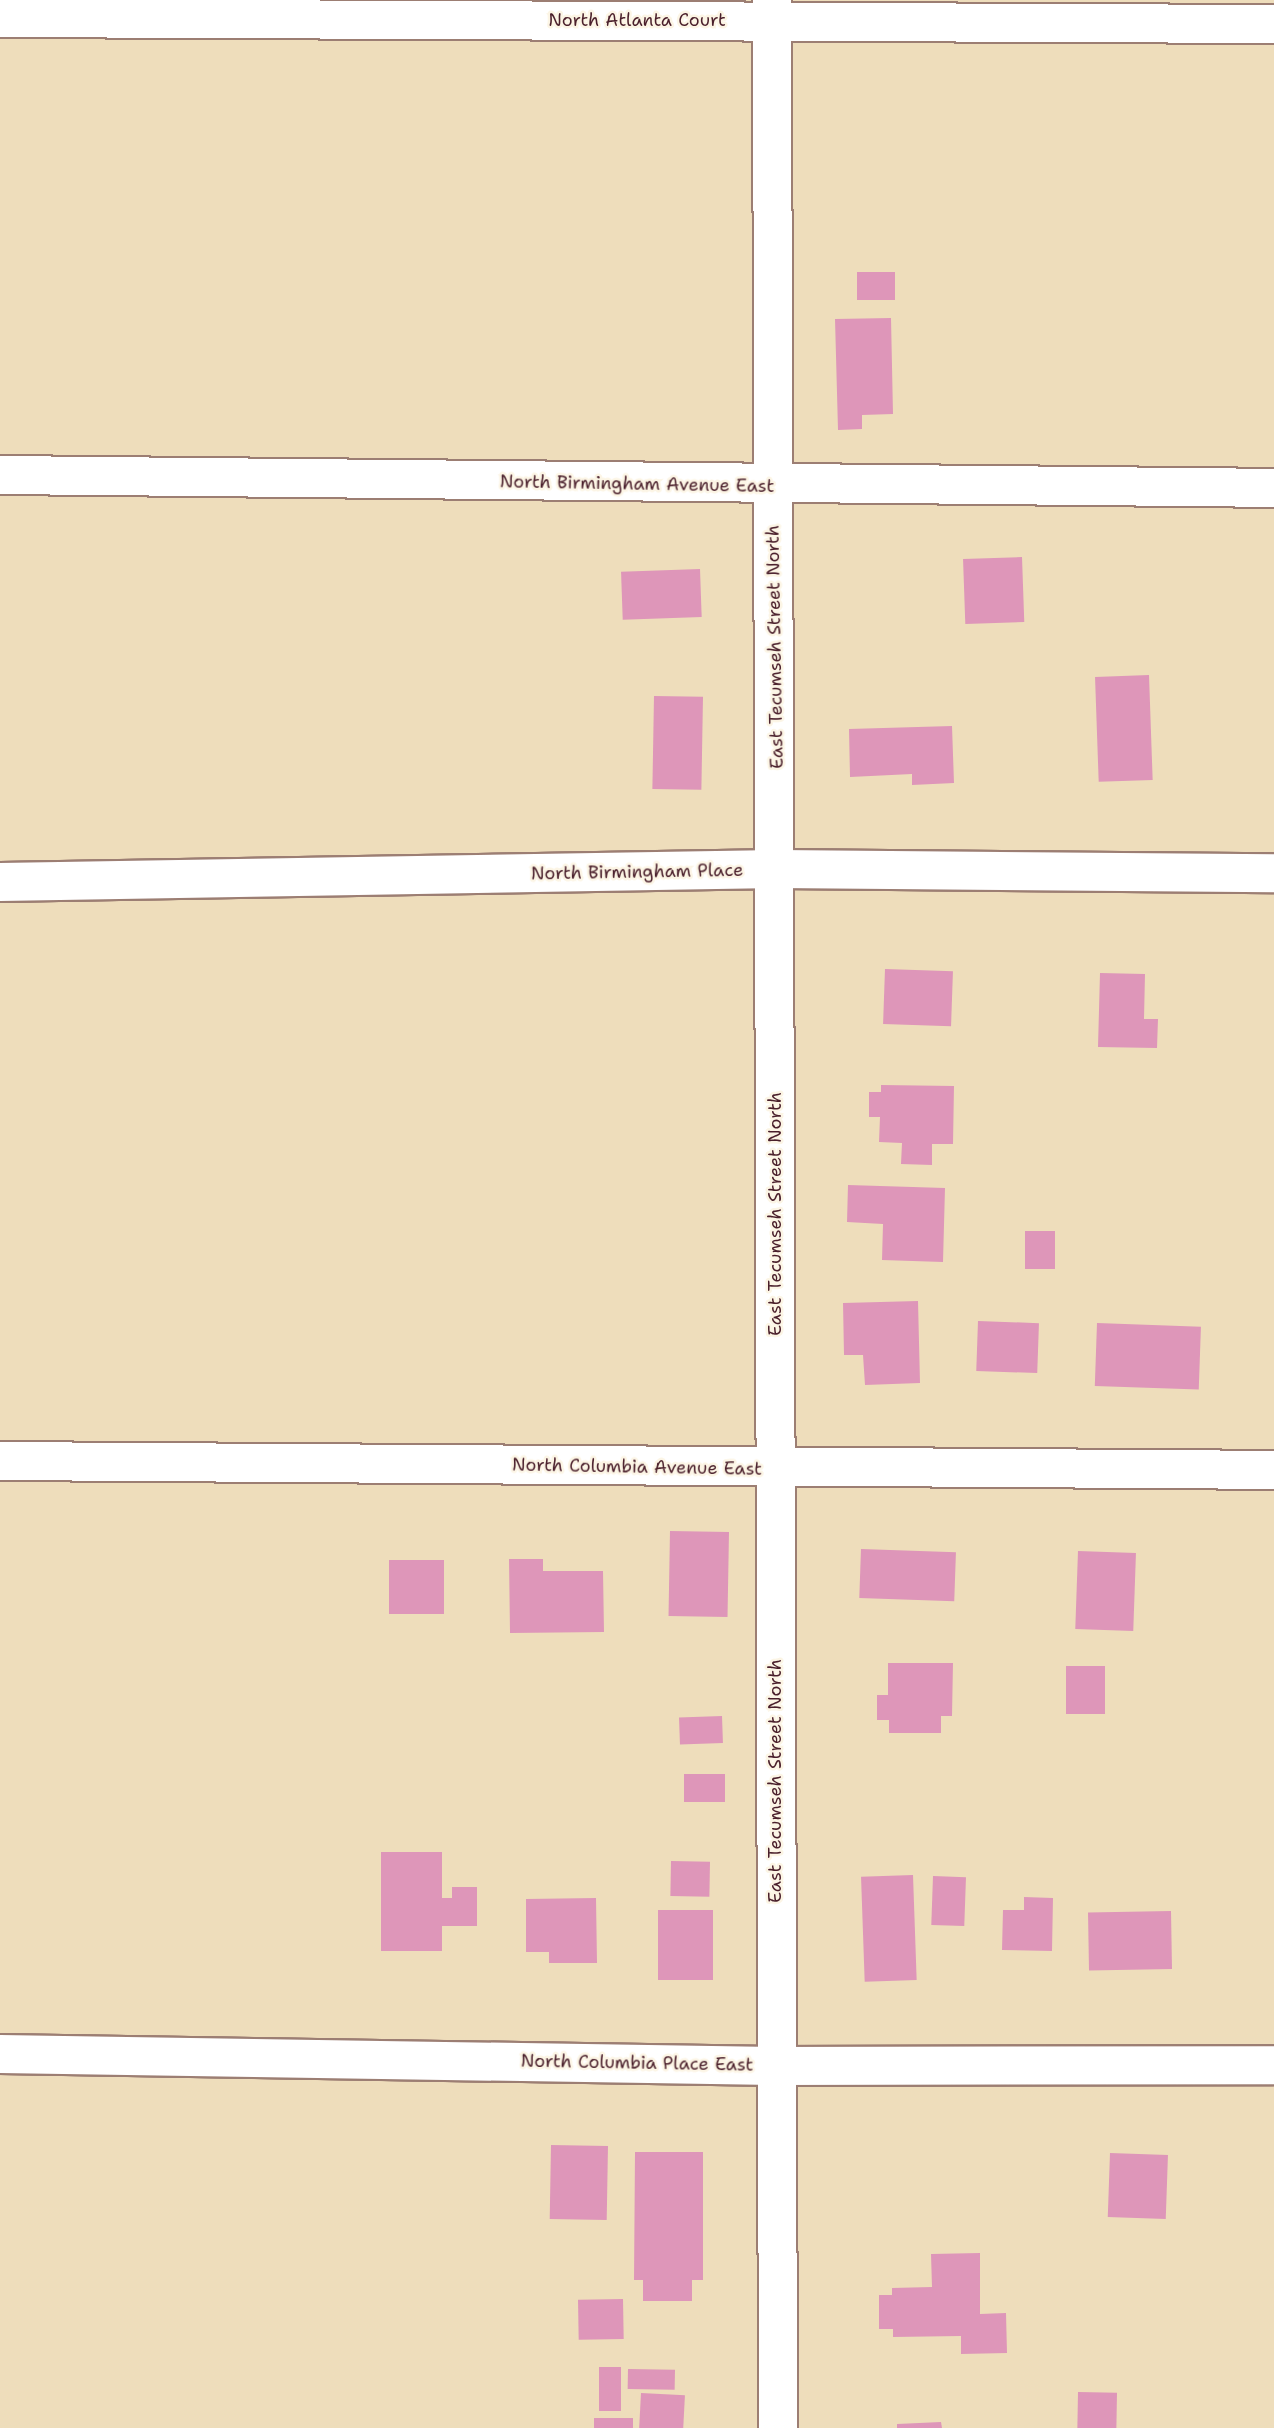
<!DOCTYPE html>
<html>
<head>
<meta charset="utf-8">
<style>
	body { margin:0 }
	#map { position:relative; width:1274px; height:2428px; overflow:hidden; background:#edb; font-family:"Shantell Sans",sans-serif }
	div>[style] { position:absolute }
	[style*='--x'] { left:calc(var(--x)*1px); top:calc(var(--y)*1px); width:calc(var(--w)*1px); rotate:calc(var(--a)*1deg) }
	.building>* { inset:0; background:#de96b9; transform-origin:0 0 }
	.roads { filter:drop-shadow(2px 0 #9c7e73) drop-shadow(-2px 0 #9c7e73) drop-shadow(0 2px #9c7e73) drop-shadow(0 -2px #9c7e73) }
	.minor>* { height:38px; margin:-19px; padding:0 19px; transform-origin:19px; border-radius:19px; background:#fff }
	span { translate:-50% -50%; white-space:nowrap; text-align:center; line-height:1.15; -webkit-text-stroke:5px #fcf5e5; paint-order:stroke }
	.street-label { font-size:18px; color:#4a1f2b }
</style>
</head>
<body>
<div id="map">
	<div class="building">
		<i style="left:857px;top:272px;width:38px;height:28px"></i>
		<i style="clip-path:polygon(891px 318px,893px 414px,862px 415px,862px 429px,838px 430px,835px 319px)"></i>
		<i style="left:1022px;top:557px;width:65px;height:59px;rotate:88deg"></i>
		<i style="left:700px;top:569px;width:48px;height:79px;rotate:88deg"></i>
		<i style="left:1149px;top:675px;width:105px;height:54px;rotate:88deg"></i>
		<i style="left:654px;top:696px;width:49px;height:93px;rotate:1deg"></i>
		<i style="clip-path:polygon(952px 726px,954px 783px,912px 785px,912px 774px,850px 777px,849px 729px)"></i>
		<i style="left:885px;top:969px;width:68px;height:55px;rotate:2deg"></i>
		<i style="clip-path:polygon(1100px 973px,1145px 974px,1144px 1019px,1158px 1019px,1157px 1048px,1098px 1047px)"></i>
		<i style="clip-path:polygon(881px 1085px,954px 1086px,953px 1144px,932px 1144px,932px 1165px,901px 1164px,902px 1143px,879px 1142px,880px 1117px,869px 1117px,869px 1092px,881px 1092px)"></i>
		<i style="clip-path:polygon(848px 1185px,945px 1188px,943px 1262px,882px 1260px,883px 1224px,847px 1222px)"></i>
		<i style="left:1025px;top:1231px;width:30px;height:38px"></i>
		<i style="clip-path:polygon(918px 1301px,920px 1383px,865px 1385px,863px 1355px,844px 1355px,843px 1303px)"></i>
		<i style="left:978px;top:1321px;width:61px;height:50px;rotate:2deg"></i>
		<i style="left:1097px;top:1323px;width:104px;height:63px;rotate:2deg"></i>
		<i style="left:670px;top:1531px;width:59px;height:85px;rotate:1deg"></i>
		<i style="left:861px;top:1549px;width:95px;height:49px;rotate:2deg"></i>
		<i style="left:1078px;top:1551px;width:58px;height:78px;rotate:2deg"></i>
		<i style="clip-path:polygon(509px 1559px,543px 1559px,543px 1571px,603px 1571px,604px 1632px,510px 1633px)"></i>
		<i style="left:389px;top:1560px;width:55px;height:54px"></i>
		<i style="clip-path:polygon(888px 1663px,953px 1663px,952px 1716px,941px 1716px,941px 1733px,889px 1733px,889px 1720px,877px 1720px,877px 1695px,888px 1695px)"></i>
		<i style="left:1105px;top:1666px;width:48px;height:39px;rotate:90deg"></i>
		<i style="left:722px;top:1716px;width:27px;height:43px;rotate:88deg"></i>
		<i style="left:684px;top:1774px;width:41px;height:28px"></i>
		<i style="clip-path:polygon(381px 1852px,442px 1852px,442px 1898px,452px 1898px,452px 1887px,477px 1887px,477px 1926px,442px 1926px,442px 1951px,381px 1951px)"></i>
		<i style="left:671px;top:1861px;width:39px;height:35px;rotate:1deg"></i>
		<i style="left:913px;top:1875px;width:105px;height:52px;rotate:88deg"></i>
		<i style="left:933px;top:1876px;width:33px;height:49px;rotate:2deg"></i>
		<i style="clip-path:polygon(1024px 1897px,1053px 1898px,1052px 1951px,1002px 1950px,1003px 1910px,1024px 1910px)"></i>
		<i style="clip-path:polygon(596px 1898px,597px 1963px,549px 1963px,549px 1952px,526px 1952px,526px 1899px)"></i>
		<i style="left:713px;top:1910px;width:70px;height:55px;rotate:90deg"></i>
		<i style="left:1171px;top:1911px;width:58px;height:83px;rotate:89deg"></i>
		<i style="left:551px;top:2145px;width:57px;height:74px;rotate:1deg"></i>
		<i style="clip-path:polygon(635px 2152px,703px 2152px,703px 2280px,692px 2280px,692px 2301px,643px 2301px,643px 2280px,634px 2280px)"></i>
		<i style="left:1110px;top:2153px;width:58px;height:64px;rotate:2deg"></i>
		<i style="clip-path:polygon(980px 2253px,980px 2314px,1006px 2313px,1007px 2353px,961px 2354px,961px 2336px,893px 2337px,893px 2329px,879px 2329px,879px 2295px,892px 2295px,892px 2288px,932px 2287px,931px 2254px)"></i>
		<i style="left:623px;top:2299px;width:40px;height:45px;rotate:89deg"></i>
		<i style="left:599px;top:2367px;width:22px;height:44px"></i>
		<i style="left:628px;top:2369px;width:47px;height:20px;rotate:1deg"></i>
		<i style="left:1078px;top:2392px;width:39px;height:36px;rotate:1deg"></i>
		<i style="left:641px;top:2393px;width:44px;height:35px;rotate:3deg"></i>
		<i style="left:594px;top:2418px;width:39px;height:10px"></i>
		<i style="clip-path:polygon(941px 2422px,942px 2428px,897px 2428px,897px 2424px)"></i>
	</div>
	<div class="roads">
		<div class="minor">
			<i style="--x:772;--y:0;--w:2428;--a:89.86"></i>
			<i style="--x:0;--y:18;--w:1274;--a:0.27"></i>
			<i style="--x:0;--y:475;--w:1274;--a:0.58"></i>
			<i style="--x:0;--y:882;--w:777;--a:-0.96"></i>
			<i style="--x:777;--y:869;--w:497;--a:0.5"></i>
			<i style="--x:0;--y:1461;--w:1274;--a:0.4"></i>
			<i style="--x:0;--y:2054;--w:775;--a:0.89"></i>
			<i style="--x:775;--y:2066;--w:499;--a:-0.1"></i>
		</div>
	</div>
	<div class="street-label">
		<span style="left:637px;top:20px">North Atlanta Court</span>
		<span style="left:637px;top:484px;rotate:1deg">North Birmingham Avenue East</span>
		<span style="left:775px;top:647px;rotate:-91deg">East Tecumseh Street North</span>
		<span style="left:637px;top:872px;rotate:-1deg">North Birmingham Place</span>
		<span style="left:775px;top:1214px;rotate:-90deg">East Tecumseh Street North</span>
		<span style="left:637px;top:1467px;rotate:1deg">North Columbia Avenue East</span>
		<span style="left:775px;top:1781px;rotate:-90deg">East Tecumseh Street North</span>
		<span style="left:637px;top:2063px;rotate:1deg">North Columbia Place East</span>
	</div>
</div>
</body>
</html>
